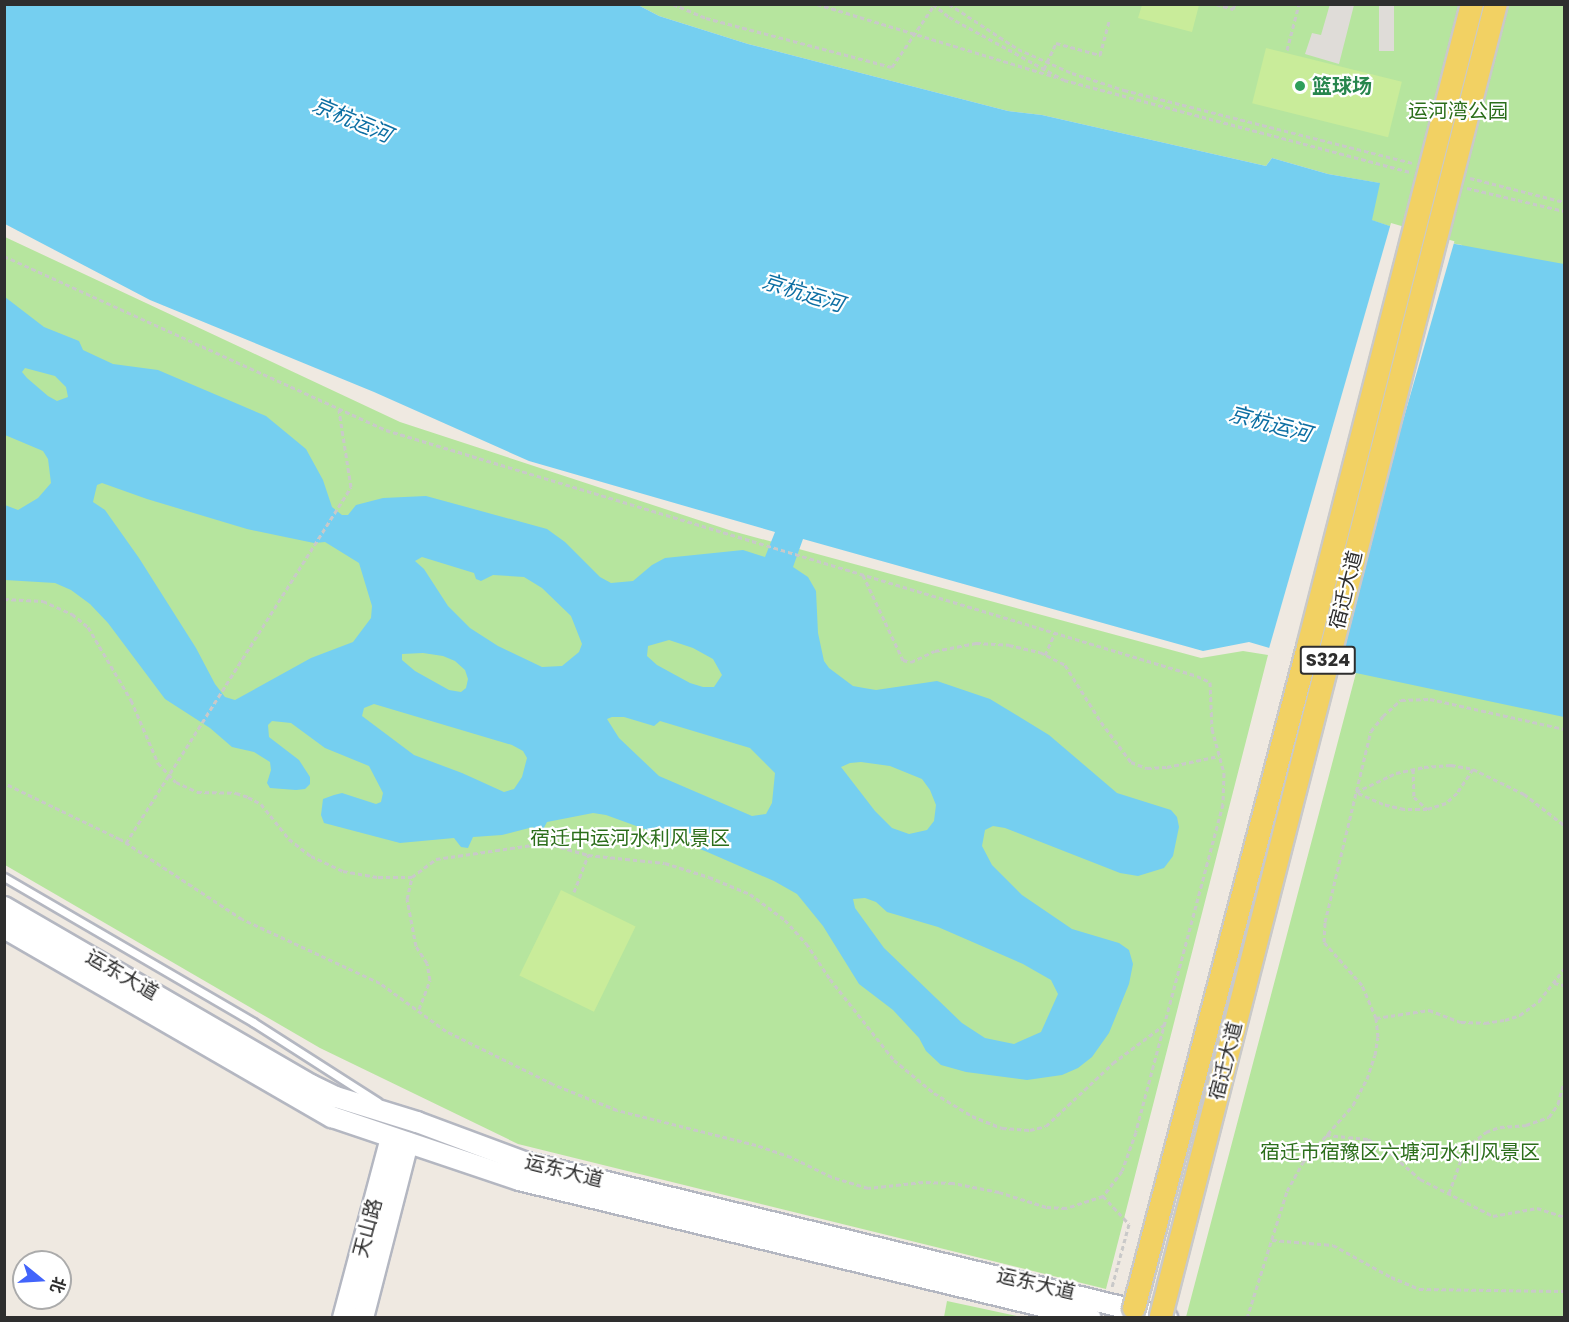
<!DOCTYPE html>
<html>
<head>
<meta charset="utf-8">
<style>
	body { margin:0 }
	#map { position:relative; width:1569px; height:1322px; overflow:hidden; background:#efe9e1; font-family:Poppins,"Noto Sans SC",sans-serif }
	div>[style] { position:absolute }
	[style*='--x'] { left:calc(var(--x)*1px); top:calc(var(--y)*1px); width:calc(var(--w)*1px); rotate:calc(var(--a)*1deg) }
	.green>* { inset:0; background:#b6e59e }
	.pitch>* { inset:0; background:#c9ec9a; transform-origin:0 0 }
	.plaza>* { inset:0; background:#dfdcd8; transform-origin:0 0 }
	.water>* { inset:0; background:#75cff0 }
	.pier>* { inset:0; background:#efe9e1; transform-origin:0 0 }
	.path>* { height:3px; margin-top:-1.5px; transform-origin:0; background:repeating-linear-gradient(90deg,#c9c9c9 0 4.5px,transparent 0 7.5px) }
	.roads { filter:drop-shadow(2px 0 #b4b7c1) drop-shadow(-2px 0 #b4b7c1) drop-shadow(0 2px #b4b7c1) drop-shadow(0 -2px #b4b7c1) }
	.lane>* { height:7px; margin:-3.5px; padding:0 3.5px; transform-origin:3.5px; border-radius:3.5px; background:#fff }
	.secondary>* { height:20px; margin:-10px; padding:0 10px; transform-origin:10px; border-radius:10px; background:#fff }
	.bridges { filter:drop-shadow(2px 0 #c9c9c9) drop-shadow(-2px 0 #c9c9c9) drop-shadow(0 2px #c9c9c9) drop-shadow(0 -2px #c9c9c9) }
	.primary-bridge>* { height:22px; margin:-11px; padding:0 11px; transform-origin:11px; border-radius:11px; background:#f2d163 }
	.dots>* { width:16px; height:16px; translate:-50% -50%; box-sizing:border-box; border:3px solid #fff; border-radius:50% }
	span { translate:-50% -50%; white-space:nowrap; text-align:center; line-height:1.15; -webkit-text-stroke:4.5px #fff; paint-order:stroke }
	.shield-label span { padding:2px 4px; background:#fff; border:2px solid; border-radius:4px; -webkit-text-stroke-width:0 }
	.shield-label { font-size:18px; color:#2e2e2e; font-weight:700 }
	.leisure-label { font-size:20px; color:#27864d; font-weight:700 }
	.left { translate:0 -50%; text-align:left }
	.park-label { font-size:20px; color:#2c6e1b }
	.street-label { font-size:20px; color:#2e2e2e }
	.water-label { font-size:21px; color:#0d6fa3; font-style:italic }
	.frame { position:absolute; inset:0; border:6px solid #2e2e2e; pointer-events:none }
	.north { position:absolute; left:12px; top:1250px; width:60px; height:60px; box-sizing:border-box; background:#fff; border:2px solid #ababab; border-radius:50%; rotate:108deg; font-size:16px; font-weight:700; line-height:24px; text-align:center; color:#2e2e2e }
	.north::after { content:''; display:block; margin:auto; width:21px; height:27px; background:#4264fb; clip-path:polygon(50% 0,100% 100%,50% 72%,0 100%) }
</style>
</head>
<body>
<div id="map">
	<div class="green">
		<i style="clip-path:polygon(638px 5px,1564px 5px,1564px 1317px,1186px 1317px,1356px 673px,1462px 245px,1428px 239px,1371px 220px,1379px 183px,1328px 174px,1272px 158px,1266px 166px,1042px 115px,1008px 111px,748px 44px,659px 16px)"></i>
		<i style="clip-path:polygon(5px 237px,400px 422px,732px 531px,1201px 658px,1243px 651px,1268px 655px,1106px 1289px,518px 1144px,320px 1048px,5px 865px)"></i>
		<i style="clip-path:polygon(947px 1301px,1022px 1317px,944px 1317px)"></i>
	</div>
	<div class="pitch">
		<i style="clip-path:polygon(1142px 5px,1142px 4px,1199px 5px,1192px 32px,1138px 18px)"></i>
		<i style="left:1266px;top:48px;width:140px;height:57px;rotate:14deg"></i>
		<i style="left:561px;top:890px;width:83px;height:95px;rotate:26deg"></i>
	</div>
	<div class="plaza">
		<i style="clip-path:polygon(1330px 4px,1354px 5px,1339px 64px,1305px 54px,1312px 33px,1321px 35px)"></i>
		<i style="left:1379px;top:5px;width:15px;height:46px"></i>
	</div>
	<div class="water">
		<i style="clip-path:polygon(evenodd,5px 5px,638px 5px,659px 16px,748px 44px,1008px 111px,1042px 115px,1266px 166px,1272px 158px,1328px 174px,1380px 183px,1372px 220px,1428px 239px,1564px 264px,1564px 717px,1356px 673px,1249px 642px,1203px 651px,803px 539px,793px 567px,808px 577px,816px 591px,818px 633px,824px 661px,829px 668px,853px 686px,864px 688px,876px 690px,937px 681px,990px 699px,1049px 735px,1117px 793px,1171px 810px,1177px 817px,1179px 827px,1173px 856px,1164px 868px,1138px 876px,1120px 873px,1005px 828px,993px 826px,985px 830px,982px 846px,992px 865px,1022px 895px,1072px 929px,1119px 943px,1129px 950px,1133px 964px,1129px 984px,1109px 1033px,1092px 1057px,1078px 1068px,1062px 1075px,1027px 1080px,966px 1072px,941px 1065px,926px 1051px,919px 1038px,893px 1010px,859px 984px,823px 926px,797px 894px,774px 881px,705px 851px,606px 815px,593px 813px,547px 822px,538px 839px,532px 839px,533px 827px,502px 835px,473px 837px,468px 848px,461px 847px,454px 838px,400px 843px,324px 823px,321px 815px,323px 799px,334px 795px,342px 793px,376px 804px,381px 802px,383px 793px,369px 766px,325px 748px,291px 723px,272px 721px,268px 725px,269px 737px,299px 760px,310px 777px,310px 784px,305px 789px,296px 790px,270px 788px,267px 783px,271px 770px,270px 762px,254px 752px,232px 747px,210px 728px,165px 699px,108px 623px,90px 604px,71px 590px,55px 583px,5px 580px,5px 505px,18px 510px,38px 498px,51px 483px,48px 459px,43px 451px,5px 435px,5px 297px,44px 327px,79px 341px,83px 350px,113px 364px,158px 370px,266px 416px,306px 449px,323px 480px,332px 507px,342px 515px,348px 515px,356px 505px,383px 498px,426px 496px,547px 529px,565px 542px,600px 577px,611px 583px,633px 581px,652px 565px,665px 558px,743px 550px,765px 557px,775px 532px,529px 461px,374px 392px,150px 300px,5px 224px,5px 5px,25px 368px,55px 376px,66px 387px,68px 397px,57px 401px,48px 396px,27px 378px,22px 372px,25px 368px,5px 5px,102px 483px,147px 499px,247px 529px,314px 543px,325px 542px,359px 563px,372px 606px,371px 618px,353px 642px,311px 658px,235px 700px,225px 697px,215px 684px,196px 648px,139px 558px,105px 510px,93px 502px,97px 485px,102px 483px,5px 5px,422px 557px,474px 573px,476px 579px,481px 581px,493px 575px,524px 577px,542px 588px,571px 616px,582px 644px,579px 652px,562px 666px,542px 667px,498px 646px,470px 628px,448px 606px,424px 569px,415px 561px,422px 557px,5px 5px,669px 640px,693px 648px,713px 659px,722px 675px,714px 687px,703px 687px,690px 683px,657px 665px,647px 656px,648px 646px,669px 640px,5px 5px,423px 653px,443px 656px,455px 661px,465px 670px,468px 679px,466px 688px,461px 692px,449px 690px,415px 671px,402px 660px,402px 654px,423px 653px,5px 5px,374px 704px,512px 745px,523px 751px,527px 758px,522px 777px,514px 789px,504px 792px,462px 773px,414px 755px,362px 716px,364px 708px,374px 704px,5px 5px,612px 717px,624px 717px,654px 726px,660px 721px,750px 748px,775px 773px,772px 803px,766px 814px,752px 816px,659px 776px,619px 738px,607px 719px,612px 717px,5px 5px,861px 762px,890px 766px,922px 779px,930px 790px,936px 805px,934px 821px,927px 830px,909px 834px,892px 828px,875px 811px,841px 767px,850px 763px,861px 762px,5px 5px,865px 898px,876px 902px,887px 912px,938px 927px,1023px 964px,1051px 980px,1058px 994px,1041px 1032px,1014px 1044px,985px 1038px,962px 1023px,884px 948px,855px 908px,853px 899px,865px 898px)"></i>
	</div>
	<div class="pier">
		<i style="left:1391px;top:223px;width:66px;height:445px;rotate:16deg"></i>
	</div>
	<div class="path">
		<i style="--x:673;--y:4;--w:36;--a:23"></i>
		<i style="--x:706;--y:18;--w:192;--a:14.8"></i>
		<i style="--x:892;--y:67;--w:76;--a:-55.7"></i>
		<i style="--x:817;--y:4;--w:250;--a:17"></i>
		<i style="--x:933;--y:4;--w:21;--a:39"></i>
		<i style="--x:949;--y:17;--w:131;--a:28.7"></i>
		<i style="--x:1064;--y:80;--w:357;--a:14.9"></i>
		<i style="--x:949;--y:4;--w:82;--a:33.1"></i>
		<i style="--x:1018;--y:49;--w:59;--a:24"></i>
		<i style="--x:1072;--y:73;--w:55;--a:18.1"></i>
		<i style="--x:1124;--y:90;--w:297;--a:14.2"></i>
		<i style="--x:1216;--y:4;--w:18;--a:16"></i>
		<i style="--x:1233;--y:9;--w:5;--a:-68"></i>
		<i style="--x:1287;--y:50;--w:48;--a:-75.4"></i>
		<i style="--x:1044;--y:69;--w:29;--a:-65"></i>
		<i style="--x:1056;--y:43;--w:46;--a:15.3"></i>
		<i style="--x:1100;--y:55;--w:35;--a:-75"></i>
		<i style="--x:1470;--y:178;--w:97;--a:14.3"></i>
		<i style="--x:1467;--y:188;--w:100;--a:13.3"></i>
		<i style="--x:4;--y:256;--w:420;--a:24.5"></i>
		<i style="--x:386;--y:430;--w:847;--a:16.87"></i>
		<i style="--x:1197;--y:676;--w:14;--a:25"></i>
		<i style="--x:1210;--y:682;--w:47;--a:87.6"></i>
		<i style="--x:1212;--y:729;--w:46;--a:74.7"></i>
		<i style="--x:1224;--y:773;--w:31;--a:92"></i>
		<i style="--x:1223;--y:804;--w:339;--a:104.9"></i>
		<i style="--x:1136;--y:1132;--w:41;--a:109.7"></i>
		<i style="--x:1122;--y:1171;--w:31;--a:127"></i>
		<i style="--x:1103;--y:1196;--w:39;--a:162"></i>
		<i style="--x:1066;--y:1208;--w:20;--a:-177"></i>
		<i style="--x:1046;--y:1207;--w:49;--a:-162.3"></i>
		<i style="--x:999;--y:1192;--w:47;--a:-168.9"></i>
		<i style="--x:953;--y:1183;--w:30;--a:-178"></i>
		<i style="--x:923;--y:1182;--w:55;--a:173.8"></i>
		<i style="--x:868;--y:1188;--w:38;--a:-163"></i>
		<i style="--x:832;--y:1177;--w:46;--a:-154"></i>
		<i style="--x:791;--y:1157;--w:37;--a:-161"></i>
		<i style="--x:756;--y:1145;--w:143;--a:-165.9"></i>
		<i style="--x:617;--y:1110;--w:69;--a:-157.9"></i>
		<i style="--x:553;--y:1084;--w:119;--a:-153.6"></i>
		<i style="--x:446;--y:1031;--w:82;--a:-144"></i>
		<i style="--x:380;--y:983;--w:152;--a:-155.1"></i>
		<i style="--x:242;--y:919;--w:146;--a:-146.7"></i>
		<i style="--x:120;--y:839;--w:129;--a:-154.2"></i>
		<i style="--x:863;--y:575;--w:94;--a:64.8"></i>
		<i style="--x:903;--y:660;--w:8;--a:14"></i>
		<i style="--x:911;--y:662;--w:26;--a:-25"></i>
		<i style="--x:935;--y:651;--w:42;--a:-11"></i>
		<i style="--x:976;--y:643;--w:33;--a:3"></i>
		<i style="--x:1009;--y:645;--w:32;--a:13"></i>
		<i style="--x:1040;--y:652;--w:28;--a:27"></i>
		<i style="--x:1065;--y:665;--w:67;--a:57.7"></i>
		<i style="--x:1101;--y:722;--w:50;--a:53.1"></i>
		<i style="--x:1131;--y:762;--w:17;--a:21"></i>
		<i style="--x:1147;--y:768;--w:20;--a:-3"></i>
		<i style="--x:1167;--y:767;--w:53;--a:-11.9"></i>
		<i style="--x:4;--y:599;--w:39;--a:3"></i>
		<i style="--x:43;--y:601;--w:32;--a:24"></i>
		<i style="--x:72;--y:614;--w:21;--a:39"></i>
		<i style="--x:88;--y:627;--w:85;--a:59.5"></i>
		<i style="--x:131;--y:700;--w:69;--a:66.8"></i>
		<i style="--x:158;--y:763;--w:26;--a:47"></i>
		<i style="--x:176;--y:782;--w:23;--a:25"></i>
		<i style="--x:197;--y:792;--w:39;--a:1"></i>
		<i style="--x:236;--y:793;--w:13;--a:18"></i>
		<i style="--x:248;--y:797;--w:15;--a:28"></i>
		<i style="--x:261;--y:804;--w:45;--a:51.3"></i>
		<i style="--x:289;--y:839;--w:28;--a:38"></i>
		<i style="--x:311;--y:856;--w:35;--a:25"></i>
		<i style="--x:343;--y:871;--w:36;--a:10"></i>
		<i style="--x:378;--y:877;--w:34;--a:0"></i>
		<i style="--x:1045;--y:655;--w:24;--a:-66"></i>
		<i style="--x:1413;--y:769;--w:28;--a:88"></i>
		<i style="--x:1414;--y:797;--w:18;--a:43"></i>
		<i style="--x:1473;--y:769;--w:29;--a:124"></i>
		<i style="--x:1457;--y:793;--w:15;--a:138"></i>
		<i style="--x:1446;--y:803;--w:20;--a:162"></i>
		<i style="--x:1427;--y:809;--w:23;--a:180"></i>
		<i style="--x:1404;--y:809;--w:22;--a:-167"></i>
		<i style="--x:1383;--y:804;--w:30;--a:-156"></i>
		<i style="--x:1356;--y:792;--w:44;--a:-25.4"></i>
		<i style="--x:1396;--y:773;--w:29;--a:-12"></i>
		<i style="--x:1424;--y:767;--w:27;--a:-4"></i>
		<i style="--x:1451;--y:765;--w:22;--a:10"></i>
		<i style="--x:1473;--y:769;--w:57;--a:26.1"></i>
		<i style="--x:1524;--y:794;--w:51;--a:37.8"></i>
		<i style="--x:126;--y:843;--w:421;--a:-57.7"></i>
		<i style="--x:351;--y:487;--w:78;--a:-98.9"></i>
		<i style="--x:574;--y:892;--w:40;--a:-69"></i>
		<i style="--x:1554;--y:983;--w:10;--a:11"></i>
		<i style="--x:419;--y:1009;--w:31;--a:-69"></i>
		<i style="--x:430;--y:980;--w:17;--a:-100"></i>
		<i style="--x:427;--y:963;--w:20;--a:-123"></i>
		<i style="--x:416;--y:946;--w:48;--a:-100.8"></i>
		<i style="--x:407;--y:899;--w:23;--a:-77"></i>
		<i style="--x:412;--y:877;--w:30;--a:-37"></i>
		<i style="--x:436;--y:859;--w:111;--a:-8.3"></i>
		<i style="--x:546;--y:843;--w:44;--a:15.9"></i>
		<i style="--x:588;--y:855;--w:77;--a:5.9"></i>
		<i style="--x:665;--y:863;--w:46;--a:17.7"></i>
		<i style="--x:709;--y:877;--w:44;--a:22.5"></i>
		<i style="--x:750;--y:894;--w:44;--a:36.6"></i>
		<i style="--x:785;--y:920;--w:31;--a:48"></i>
		<i style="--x:806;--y:943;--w:43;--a:56.3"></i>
		<i style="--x:830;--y:979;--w:103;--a:51.7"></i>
		<i style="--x:894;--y:1060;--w:52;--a:39.5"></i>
		<i style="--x:934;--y:1093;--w:44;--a:31.2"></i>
		<i style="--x:972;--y:1116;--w:32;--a:22"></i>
		<i style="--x:1002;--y:1128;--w:28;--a:4"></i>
		<i style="--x:1030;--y:1130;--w:16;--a:-14"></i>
		<i style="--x:1046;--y:1126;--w:92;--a:-43.2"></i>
		<i style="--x:1113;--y:1063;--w:64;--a:-36.7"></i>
		<i style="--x:1376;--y:1018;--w:54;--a:-8.6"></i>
		<i style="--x:1429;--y:1010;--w:34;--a:21"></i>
		<i style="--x:1461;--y:1022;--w:24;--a:2"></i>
		<i style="--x:1485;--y:1023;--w:20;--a:-9"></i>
		<i style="--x:1505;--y:1020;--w:16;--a:-18"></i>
		<i style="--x:1520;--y:1015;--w:24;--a:-36"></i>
		<i style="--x:1539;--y:1001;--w:41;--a:-52"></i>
		<i style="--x:1326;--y:1135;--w:42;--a:5.4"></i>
		<i style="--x:1368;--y:1139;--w:25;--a:32"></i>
		<i style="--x:1389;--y:1152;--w:41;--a:41.1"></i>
		<i style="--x:1420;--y:1179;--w:82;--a:26.9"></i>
		<i style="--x:1493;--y:1216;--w:45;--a:-10.3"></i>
		<i style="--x:1537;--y:1208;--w:28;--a:18"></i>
		<i style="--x:1449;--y:1193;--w:37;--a:-70"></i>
		<i style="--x:1462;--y:1158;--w:18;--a:-56"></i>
		<i style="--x:1472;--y:1143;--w:18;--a:-38"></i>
		<i style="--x:1486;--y:1132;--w:15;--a:-20"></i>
		<i style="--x:1500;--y:1127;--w:26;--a:-4"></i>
		<i style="--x:1526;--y:1125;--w:24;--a:-19"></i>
		<i style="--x:1549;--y:1117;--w:16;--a:-55"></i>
		<i style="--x:1558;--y:1104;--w:24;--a:-75"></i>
		<i style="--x:1103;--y:1196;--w:38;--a:47"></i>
		<i style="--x:1129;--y:1224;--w:65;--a:105.1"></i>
		<i style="--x:1272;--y:1240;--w:61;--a:4.7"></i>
		<i style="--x:1333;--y:1245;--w:66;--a:28.9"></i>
		<i style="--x:1391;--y:1277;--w:30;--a:23"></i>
		<i style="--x:1419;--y:1289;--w:145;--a:0.8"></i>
		<i style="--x:1247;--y:1318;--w:133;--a:-72.5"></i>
		<i style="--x:1287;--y:1191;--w:33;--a:-61"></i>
		<i style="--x:1303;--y:1162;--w:76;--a:-48.7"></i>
		<i style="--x:1353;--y:1105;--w:30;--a:-62"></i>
		<i style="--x:1367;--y:1079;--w:25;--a:-72"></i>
		<i style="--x:1375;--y:1055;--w:18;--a:-81"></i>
		<i style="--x:1378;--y:1037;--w:19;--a:-96"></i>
		<i style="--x:1376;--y:1018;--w:36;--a:-113"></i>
		<i style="--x:1362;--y:985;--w:57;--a:-131.5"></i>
		<i style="--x:1324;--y:942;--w:20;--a:-87"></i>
		<i style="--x:1325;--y:922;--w:196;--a:-76.5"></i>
		<i style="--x:1371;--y:731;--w:19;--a:-51"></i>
		<i style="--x:1383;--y:716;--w:24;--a:-42"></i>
		<i style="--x:1401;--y:700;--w:29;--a:-2"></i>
		<i style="--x:1430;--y:699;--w:137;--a:12.6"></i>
	</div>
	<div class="roads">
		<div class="lane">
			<i style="--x:4;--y:877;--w:288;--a:30.2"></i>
			<i style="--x:253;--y:1022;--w:148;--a:32.6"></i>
		</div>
		<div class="secondary">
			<i style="--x:4;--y:907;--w:355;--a:30.1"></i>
			<i style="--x:311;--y:1085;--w:28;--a:26"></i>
			<i style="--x:336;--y:1097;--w:85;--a:17.2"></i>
			<i style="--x:417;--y:1122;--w:114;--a:20.5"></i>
			<i style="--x:524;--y:1162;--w:662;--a:13.64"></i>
			<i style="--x:4;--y:928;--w:379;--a:30"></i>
			<i style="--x:332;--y:1117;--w:197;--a:18.6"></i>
			<i style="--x:519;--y:1180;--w:588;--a:13.56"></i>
			<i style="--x:343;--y:1318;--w:186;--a:-75.1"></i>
			<i style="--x:363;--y:1318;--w:181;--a:-75.6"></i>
		</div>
	</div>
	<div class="bridges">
		<div class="primary-bridge">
			<i style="--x:1134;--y:1308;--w:684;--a:-75.25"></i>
			<i style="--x:1308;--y:647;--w:664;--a:-75.69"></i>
			<i style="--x:1161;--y:1316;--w:1354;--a:-75.68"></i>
		</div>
	</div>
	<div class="dots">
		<i style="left:1300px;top:86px;background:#2e9e5b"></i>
	</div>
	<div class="shield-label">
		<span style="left:1328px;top:660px">S324</span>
	</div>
	<div class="leisure-label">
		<span class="left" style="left:1312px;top:86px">篮球场</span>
	</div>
	<div class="park-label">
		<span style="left:1458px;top:111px">运河湾公园</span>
		<span style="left:630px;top:838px">宿迁中运河水利风景区</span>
		<span style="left:1400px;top:1152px">宿迁市宿豫区六塘河水利风景区</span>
	</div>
	<div class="street-label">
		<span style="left:1346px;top:590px;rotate:-76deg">宿迁大道</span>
		<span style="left:122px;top:975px;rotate:30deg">运东大道</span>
		<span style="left:1226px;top:1061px;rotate:-76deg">宿迁大道</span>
		<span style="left:564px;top:1171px;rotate:14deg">运东大道</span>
		<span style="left:368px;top:1228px;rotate:-75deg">天山路</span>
		<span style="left:1036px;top:1284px;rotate:13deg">运东大道</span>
	</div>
	<div class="water-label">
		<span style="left:352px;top:120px;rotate:23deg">京杭运河</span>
		<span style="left:803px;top:293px;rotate:17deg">京杭运河</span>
		<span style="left:1270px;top:424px;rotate:15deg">京杭运河</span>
	</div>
	<div class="frame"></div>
	<div class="north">北</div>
</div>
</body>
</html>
